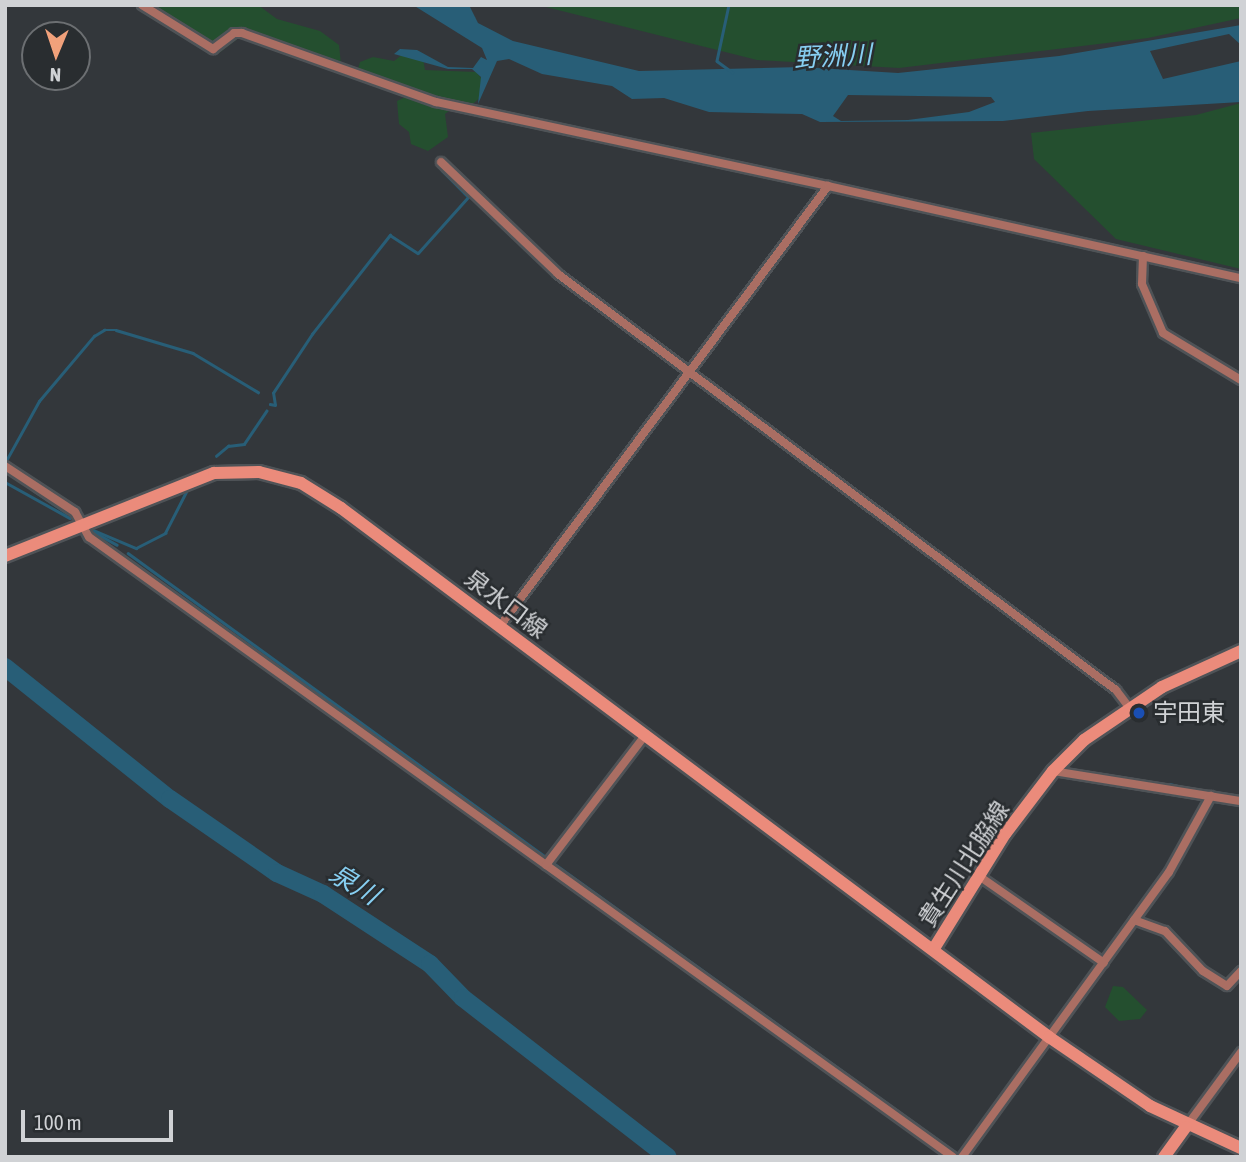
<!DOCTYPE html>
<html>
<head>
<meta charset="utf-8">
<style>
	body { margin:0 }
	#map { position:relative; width:1246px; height:1162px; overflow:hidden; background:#33373b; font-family:"Asap Condensed","Noto Sans JP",sans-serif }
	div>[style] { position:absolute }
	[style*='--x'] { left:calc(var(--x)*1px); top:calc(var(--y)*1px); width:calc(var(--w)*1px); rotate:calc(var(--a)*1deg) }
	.green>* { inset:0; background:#244f2f }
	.water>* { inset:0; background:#285e77 }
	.stream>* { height:2.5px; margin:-1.25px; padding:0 1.25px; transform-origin:1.25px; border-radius:1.25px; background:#285e77 }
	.river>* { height:18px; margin:-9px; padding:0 9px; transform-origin:9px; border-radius:9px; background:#285e77 }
	.roads { filter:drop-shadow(2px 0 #4f5357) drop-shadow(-2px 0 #4f5357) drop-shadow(0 2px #4f5357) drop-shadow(0 -2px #4f5357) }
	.minor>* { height:8px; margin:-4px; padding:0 4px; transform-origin:4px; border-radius:4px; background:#aa6e63 }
	.secondary>* { height:12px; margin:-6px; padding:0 6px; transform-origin:6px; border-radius:6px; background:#eb8b7b }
	.dots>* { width:19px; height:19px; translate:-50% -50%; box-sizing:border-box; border:4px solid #292d30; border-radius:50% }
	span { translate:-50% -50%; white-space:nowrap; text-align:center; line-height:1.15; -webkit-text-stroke:5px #292d30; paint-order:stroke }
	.street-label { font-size:24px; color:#d0d2d5 }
	.poi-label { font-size:24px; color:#d0d2d5 }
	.left { translate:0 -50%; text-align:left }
	.water-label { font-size:26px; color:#87cff2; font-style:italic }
	.frame { position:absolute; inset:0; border:7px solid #d0d2d5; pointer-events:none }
	.north { position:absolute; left:21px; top:21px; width:70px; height:70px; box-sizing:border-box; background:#292d30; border:2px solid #6c6f72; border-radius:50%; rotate:182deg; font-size:19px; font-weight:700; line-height:28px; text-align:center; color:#d0d2d5 }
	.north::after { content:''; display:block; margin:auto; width:24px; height:32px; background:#f1a17b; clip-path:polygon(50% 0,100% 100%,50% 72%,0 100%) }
	.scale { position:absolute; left:21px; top:1110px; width:152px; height:32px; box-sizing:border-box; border:4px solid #d0d2d5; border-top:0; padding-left:9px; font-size:21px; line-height:24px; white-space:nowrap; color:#d0d2d5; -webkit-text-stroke:5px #292d30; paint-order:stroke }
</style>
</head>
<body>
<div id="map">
	<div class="green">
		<i style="clip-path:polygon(143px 5px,258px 5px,277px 19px,320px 31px,339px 45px,341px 64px,244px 34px,219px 53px)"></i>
		<i style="clip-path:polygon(538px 5px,1241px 5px,1241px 18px,1148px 38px,899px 68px,757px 60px)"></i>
		<i style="clip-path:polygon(403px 54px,423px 58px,425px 70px,476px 72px,483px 80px,481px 97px,469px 107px,457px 105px,445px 114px,448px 137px,428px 151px,411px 144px,409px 132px,399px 124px,397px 101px,407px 96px,357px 72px,360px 62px,373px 57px,394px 61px)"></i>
		<i style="clip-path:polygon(1241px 103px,1241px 269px,1116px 239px,1034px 159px,1031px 133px,1196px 115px)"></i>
		<i style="clip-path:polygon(1113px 986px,1123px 987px,1147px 1010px,1140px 1019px,1119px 1021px,1105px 1007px)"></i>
	</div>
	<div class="water">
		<i style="clip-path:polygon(evenodd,413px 5px,469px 5px,478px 23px,513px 41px,639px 71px,801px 67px,898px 73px,1059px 56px,1241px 25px,1241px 45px,1229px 34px,1150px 51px,1163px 79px,1241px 61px,1241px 102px,1088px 111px,1003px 121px,820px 122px,802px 114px,709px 112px,664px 98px,632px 99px,612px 86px,542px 74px,509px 59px,497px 61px,478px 104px,481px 77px,472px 69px,448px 69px,394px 54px,400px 49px,417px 50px,448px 67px,473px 68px,481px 57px,487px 60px,482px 48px,413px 5px,848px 95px,991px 97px,995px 102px,969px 112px,908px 120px,841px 121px,833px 116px,848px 95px)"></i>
	</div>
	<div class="stream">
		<i style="--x:729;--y:5;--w:57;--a:102.1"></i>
		<i style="--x:717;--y:61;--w:19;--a:36"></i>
		<i style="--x:270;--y:404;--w:5;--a:11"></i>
		<i style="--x:275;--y:405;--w:12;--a:-99"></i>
		<i style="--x:273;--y:393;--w:71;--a:-56.5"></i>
		<i style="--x:312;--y:334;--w:126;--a:-51.8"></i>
		<i style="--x:390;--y:235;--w:33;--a:33"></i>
		<i style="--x:418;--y:253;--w:75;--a:-48.2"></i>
		<i style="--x:468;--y:197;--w:37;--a:-135"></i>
		<i style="--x:216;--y:456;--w:16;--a:-40"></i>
		<i style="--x:228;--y:446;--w:16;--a:-7"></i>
		<i style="--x:244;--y:444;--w:40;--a:-56"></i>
		<i style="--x:7;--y:459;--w:66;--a:-61.1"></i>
		<i style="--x:39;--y:401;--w:85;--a:-49.8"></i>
		<i style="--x:94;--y:336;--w:12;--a:-31"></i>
		<i style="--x:104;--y:330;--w:12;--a:0"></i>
		<i style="--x:116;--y:330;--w:80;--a:16.6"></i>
		<i style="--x:193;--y:353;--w:76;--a:31"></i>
		<i style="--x:5;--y:482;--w:74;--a:29"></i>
		<i style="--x:33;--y:490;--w:41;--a:34.1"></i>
		<i style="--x:93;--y:530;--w:47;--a:22.7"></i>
		<i style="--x:136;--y:548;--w:33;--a:-27"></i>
		<i style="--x:165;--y:533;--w:51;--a:-62.9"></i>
		<i style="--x:94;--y:532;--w:26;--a:29"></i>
		<i style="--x:128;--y:553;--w:518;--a:36.05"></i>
		<i style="--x:1170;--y:784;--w:21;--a:14"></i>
		<i style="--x:1224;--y:794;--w:17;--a:10"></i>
		<i style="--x:552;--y:862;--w:505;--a:35.74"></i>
	</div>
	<div class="river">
		<i style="--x:5;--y:667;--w:211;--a:38.7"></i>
		<i style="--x:170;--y:799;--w:130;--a:34.7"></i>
		<i style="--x:277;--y:873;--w:51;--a:24.5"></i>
		<i style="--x:323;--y:894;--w:128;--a:33.2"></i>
		<i style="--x:430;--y:964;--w:47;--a:45.9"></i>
		<i style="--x:463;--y:998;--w:259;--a:37.8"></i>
	</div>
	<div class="roads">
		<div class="minor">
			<i style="--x:142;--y:5;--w:84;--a:31.8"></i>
			<i style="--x:213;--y:49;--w:26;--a:-37"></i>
			<i style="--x:234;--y:33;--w:8;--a:0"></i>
			<i style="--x:242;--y:33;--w:206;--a:19.6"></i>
			<i style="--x:436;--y:102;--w:401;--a:12.1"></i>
			<i style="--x:441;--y:162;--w:162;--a:43.7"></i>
			<i style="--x:558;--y:274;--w:696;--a:36.71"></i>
			<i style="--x:1116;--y:690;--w:20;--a:53"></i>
			<i style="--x:1143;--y:256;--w:28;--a:92"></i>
			<i style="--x:1142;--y:284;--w:53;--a:66.8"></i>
			<i style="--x:1163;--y:333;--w:91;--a:31.1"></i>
			<i style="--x:5;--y:466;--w:84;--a:33.3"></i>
			<i style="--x:75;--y:512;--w:29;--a:61"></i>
			<i style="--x:89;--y:537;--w:1063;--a:35.66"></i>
			<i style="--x:500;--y:626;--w:549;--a:-53.3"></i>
			<i style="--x:828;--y:186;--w:423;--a:12.6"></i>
			<i style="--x:1053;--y:771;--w:190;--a:9.1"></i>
			<i style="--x:546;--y:865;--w:165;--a:-52.6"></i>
			<i style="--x:979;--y:876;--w:152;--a:34.8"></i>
			<i style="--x:1134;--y:920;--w:33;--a:20"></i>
			<i style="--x:1165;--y:931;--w:55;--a:46.5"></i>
			<i style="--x:1203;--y:971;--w:28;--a:32"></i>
			<i style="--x:1227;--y:986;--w:21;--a:-47"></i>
			<i style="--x:1186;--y:1127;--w:93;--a:-53.7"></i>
			<i style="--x:962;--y:1157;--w:352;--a:-54"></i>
			<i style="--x:1169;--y:872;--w:87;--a:-61.1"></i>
		</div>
		<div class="secondary">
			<i style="--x:5;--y:556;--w:225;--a:-21.7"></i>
			<i style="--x:214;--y:473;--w:45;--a:-1.3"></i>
			<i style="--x:259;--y:472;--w:43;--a:14.7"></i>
			<i style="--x:301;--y:483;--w:47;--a:32"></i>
			<i style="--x:341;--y:508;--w:884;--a:36.77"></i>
			<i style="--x:1049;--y:1037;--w:122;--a:34.3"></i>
			<i style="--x:1150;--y:1106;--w:100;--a:24.8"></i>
			<i style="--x:933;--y:950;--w:137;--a:-58.2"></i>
			<i style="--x:1005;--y:834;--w:79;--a:-52.7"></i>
			<i style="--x:1053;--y:771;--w:44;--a:-45"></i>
			<i style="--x:1084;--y:740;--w:94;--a:-34.2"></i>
			<i style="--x:1162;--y:687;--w:87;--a:-24.5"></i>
			<i style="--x:1164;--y:1157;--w:37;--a:-54"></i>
		</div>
	</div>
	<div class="dots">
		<i style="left:1139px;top:713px;background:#1a4fb4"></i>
	</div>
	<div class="street-label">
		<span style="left:506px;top:604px;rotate:37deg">泉水口線</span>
		<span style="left:964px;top:864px;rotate:-57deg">貴生川北脇線</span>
	</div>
	<div class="poi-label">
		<span class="left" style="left:1153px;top:713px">宇田東</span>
	</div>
	<div class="water-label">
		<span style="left:833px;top:57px;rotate:-3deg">野洲川</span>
		<span style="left:354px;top:885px;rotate:31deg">泉川</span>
	</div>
	<div class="frame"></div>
	<div class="north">N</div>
	<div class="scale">100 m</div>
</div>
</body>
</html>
